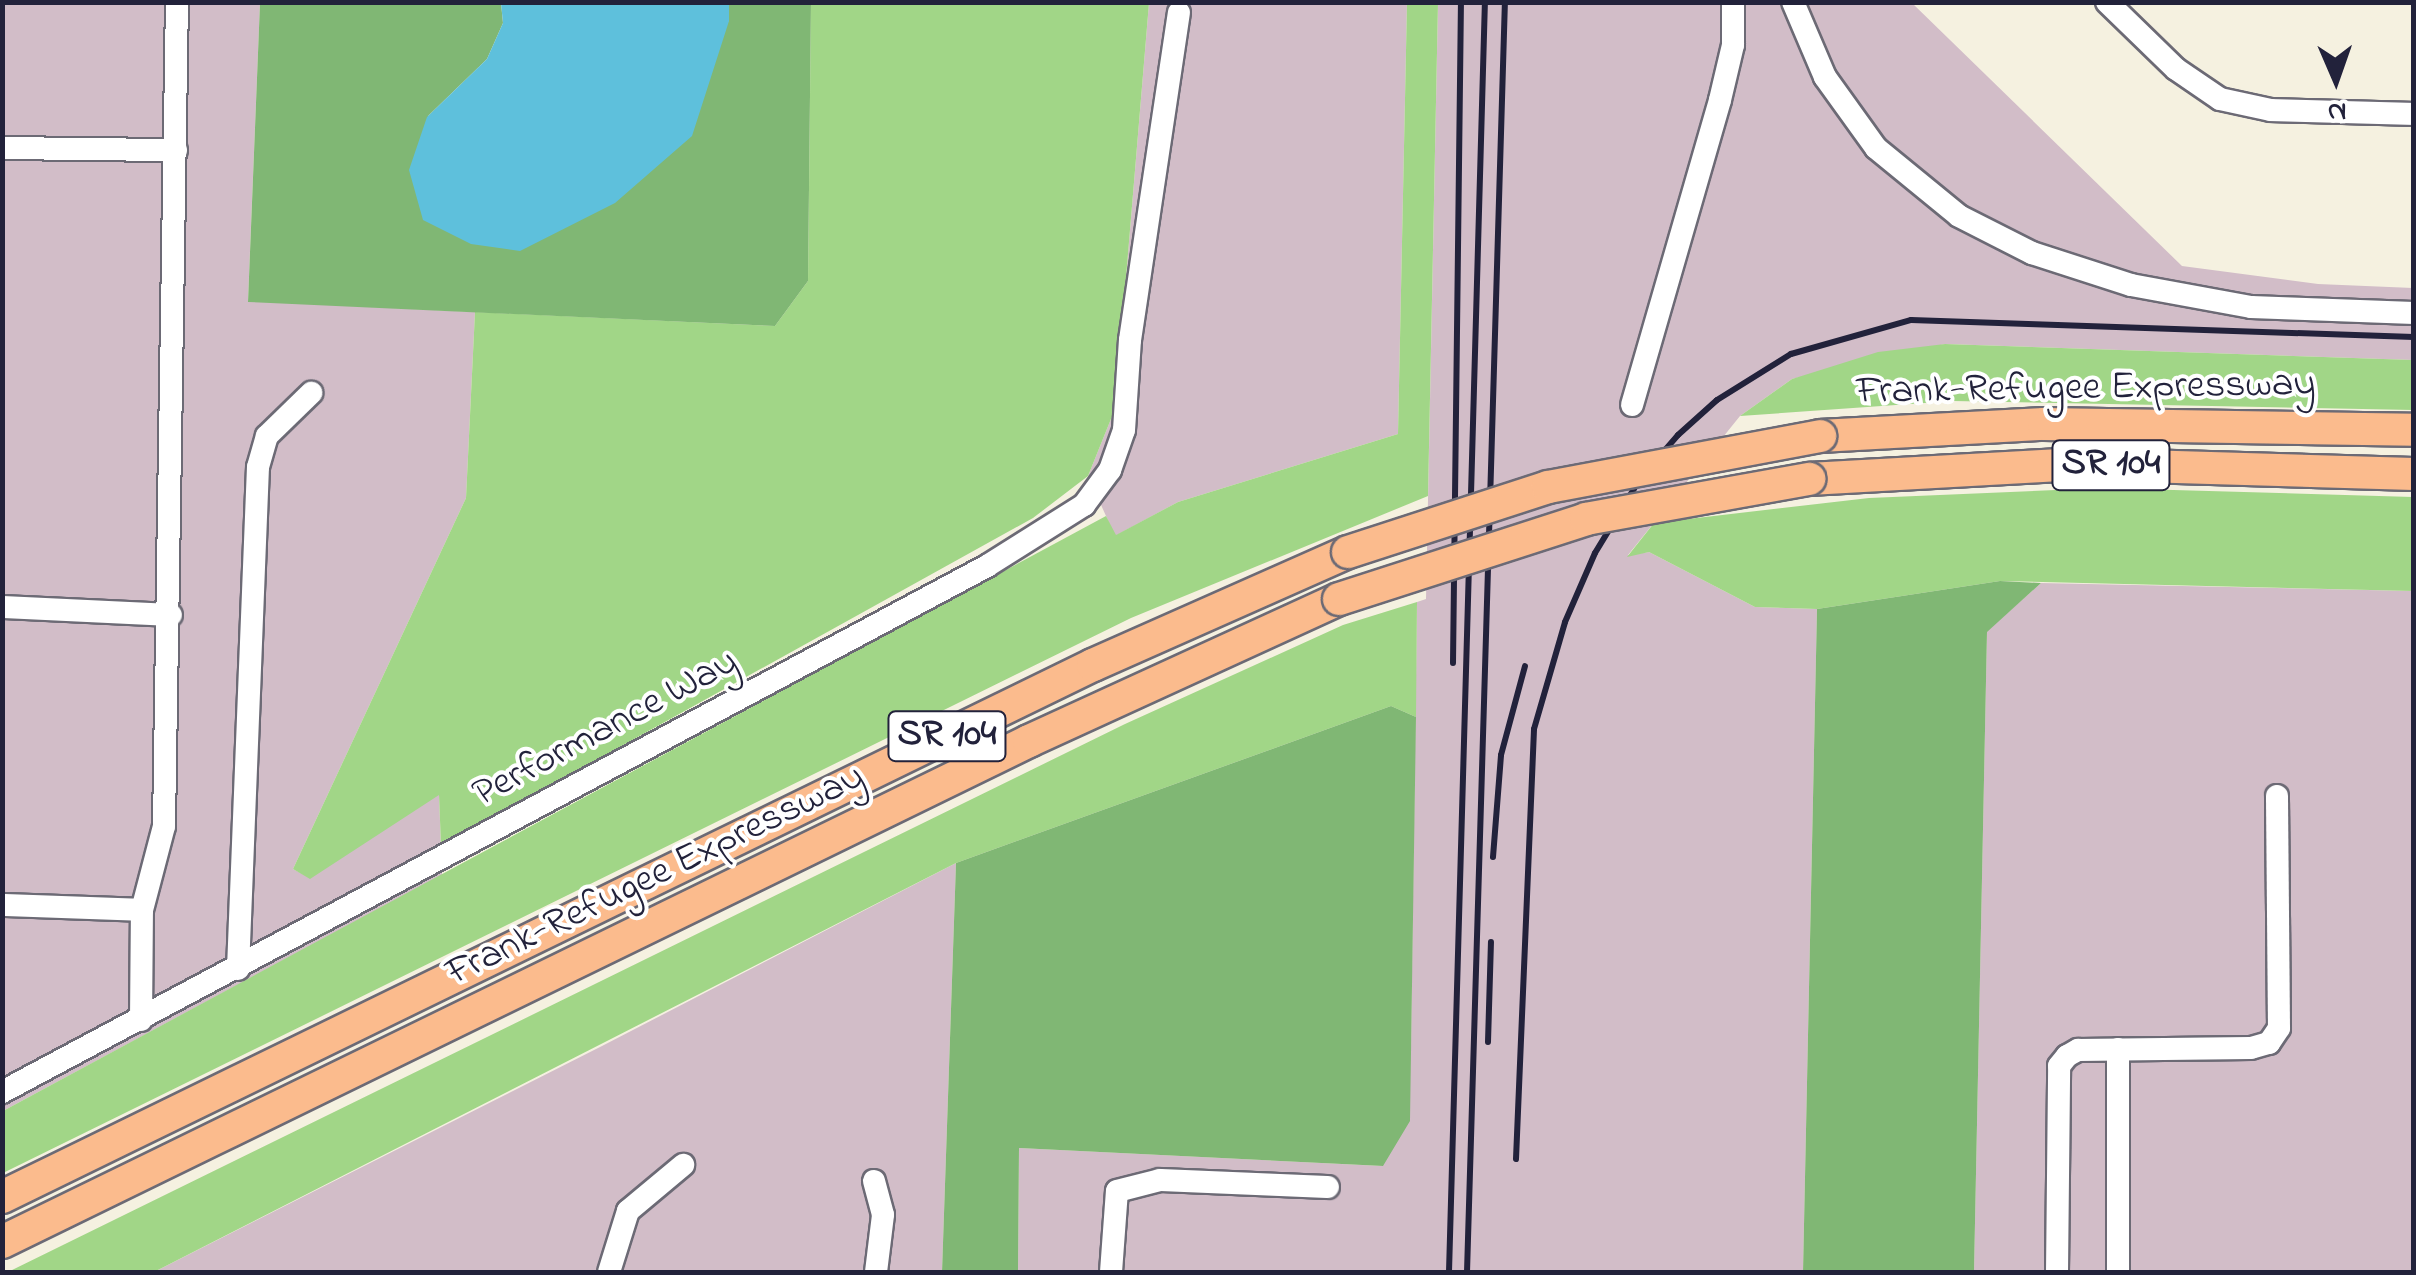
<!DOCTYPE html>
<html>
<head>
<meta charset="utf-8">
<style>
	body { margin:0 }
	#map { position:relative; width:2416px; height:1275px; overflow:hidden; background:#f5f1e0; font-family:"Indie Flower",sans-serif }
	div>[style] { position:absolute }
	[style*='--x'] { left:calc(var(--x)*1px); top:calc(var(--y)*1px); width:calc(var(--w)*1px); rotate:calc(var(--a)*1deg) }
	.industrial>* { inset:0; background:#d2bdc8 }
	.green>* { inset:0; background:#a1d687 }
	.forest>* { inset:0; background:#80b774 }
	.water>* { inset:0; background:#5ec0dc }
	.roads { filter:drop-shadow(2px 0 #6c6a75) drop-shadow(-2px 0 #6c6a75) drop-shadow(0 2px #6c6a75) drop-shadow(0 -2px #6c6a75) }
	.minor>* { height:22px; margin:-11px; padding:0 11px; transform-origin:11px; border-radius:11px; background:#fff }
	.highway>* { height:32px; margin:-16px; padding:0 16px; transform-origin:16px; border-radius:16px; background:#fbbb8d }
	.rail>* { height:6px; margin:-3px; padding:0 3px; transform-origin:3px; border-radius:3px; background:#22223b }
	.bridges { filter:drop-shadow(2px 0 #6c6a75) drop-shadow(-2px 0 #6c6a75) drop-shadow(0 2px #6c6a75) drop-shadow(0 -2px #6c6a75) }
	.highway-bridge>* { height:32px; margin:-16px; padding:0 16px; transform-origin:16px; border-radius:16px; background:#fbbb8d }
	span { translate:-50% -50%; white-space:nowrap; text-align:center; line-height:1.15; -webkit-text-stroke:8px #fff; paint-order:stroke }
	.shield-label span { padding:2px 8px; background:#fff; border:2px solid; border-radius:8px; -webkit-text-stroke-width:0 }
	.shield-label { font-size:38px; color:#22223b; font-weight:700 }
	.street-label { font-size:40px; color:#22223b }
	.frame { position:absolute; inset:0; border:5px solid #22223b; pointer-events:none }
	.north { position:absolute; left:2286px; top:30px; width:100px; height:100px; -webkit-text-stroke:8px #fff; paint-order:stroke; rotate:178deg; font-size:28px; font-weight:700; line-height:40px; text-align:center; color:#22223b }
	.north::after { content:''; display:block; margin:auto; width:35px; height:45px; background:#22223b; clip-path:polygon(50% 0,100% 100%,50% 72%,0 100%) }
</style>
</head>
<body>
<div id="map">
	<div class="industrial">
		<i style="clip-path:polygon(3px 3px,260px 3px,248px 301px,475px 312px,466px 498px,293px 869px,310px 878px,439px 794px,442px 875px,3px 1111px)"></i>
		<i style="clip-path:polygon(1149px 3px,1407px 3px,1398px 434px,1178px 502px,1115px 536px,1088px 476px,1115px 409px)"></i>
		<i style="clip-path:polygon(1438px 3px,1912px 3px,2182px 266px,2318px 284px,2413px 288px,2413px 360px,1945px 344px,1792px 379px,1740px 416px,1628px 555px,1649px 552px,1755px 607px,1817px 609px,1803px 1272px,1018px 1272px,1019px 1148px,1382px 1166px,1411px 1047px,1417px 602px,1426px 599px)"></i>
		<i style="clip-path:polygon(2041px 583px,2413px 591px,2413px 1272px,1974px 1272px,1987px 631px)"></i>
		<i style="clip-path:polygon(956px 863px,942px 1272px,154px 1272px,602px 1046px)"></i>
	</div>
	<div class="green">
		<i style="clip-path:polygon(811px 3px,1149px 3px,1115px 409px,1088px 476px,1033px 518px,441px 846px,439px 795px,310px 879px,293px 869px,466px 498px,475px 312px,775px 326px,808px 281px)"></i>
		<i style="clip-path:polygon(1407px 3px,1438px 3px,1428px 496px,1131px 618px,3px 1173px,3px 1111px,1106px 516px,1116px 535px,1178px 502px,1398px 434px)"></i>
		<i style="clip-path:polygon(1945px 344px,2413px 360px,2413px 410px,1953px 401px,1740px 416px,1792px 379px,1878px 352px)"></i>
		<i style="clip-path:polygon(2103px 488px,2413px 497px,2413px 591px,2000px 581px,1817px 609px,1755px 607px,1649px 552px,1627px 557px,1654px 523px,1869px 498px)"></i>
		<i style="clip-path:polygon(1417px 602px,1416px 717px,1391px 706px,956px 863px,154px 1272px,8px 1272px,1125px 724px,1343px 625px)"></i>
	</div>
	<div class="forest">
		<i style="clip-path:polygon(260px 3px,501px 3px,503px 23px,487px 59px,428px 116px,729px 21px,729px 3px,811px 3px,808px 281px,775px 326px,248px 302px)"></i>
		<i style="clip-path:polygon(2000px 581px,2041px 583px,1987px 632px,1974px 1272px,1803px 1272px,1817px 609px)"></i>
		<i style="clip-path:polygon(1391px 706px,1416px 717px,1410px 1121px,1383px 1166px,1019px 1148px,1018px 1272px,942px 1272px,956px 863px)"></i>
	</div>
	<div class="water">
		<i style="clip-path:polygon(501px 3px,729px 3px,729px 21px,692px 136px,615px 203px,520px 251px,471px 244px,423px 220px,409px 170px,427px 117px,487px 59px,503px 23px)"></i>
	</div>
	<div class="roads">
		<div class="minor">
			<i style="--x:1793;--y:2;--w:82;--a:66.9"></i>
			<i style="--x:1825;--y:77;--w:87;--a:54.3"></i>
			<i style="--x:1876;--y:148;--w:107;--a:39.3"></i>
			<i style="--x:1959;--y:216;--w:82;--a:26.9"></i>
			<i style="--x:2032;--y:253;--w:104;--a:17.9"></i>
			<i style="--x:2131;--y:285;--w:122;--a:10.4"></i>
			<i style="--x:2251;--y:307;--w:163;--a:2.1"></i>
			<i style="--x:2107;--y:2;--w:96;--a:44.2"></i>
			<i style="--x:2176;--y:69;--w:53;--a:34.3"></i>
			<i style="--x:2220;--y:99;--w:52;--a:12.2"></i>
			<i style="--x:2271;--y:110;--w:143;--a:1.6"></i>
			<i style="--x:2;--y:148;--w:174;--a:0.7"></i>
			<i style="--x:1632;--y:405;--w:317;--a:-73.9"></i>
			<i style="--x:1720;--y:100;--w:57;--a:-76.7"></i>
			<i style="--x:1733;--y:45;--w:43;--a:-90"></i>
			<i style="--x:2;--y:607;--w:169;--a:2.7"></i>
			<i style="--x:2;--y:905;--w:140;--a:2"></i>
			<i style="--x:238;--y:969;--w:502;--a:-87.72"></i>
			<i style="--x:258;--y:467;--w:32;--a:-74"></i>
			<i style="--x:267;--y:436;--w:62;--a:-44.3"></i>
			<i style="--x:141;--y:1020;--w:110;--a:-89.5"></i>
			<i style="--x:142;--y:910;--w:87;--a:-75.3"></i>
			<i style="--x:164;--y:826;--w:824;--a:-89.1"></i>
			<i style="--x:2;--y:1092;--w:1117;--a:-28.1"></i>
			<i style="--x:987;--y:566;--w:115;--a:-32.2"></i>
			<i style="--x:1084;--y:505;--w:44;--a:-53.4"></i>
			<i style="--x:1110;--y:470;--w:42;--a:-70.7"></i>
			<i style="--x:1124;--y:430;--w:90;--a:-86.2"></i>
			<i style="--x:1130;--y:340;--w:331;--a:-81.5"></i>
			<i style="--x:874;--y:1181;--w:35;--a:75"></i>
			<i style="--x:883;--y:1215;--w:57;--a:97"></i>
			<i style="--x:609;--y:1272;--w:64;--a:-72.7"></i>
			<i style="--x:628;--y:1211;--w:72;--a:-39.9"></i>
			<i style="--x:1111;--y:1272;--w:81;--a:-85.8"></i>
			<i style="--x:1117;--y:1191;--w:44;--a:-14.3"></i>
			<i style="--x:1160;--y:1180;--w:168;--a:2.4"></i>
			<i style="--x:2057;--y:1272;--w:206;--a:-89.4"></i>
			<i style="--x:2059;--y:1066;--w:13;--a:-51"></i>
			<i style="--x:2067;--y:1056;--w:13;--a:-29"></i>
			<i style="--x:2078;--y:1050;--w:173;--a:-0.7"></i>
			<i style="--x:2251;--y:1048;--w:19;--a:-16"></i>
			<i style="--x:2269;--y:1043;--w:18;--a:-56"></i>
			<i style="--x:2279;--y:1028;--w:232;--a:-90.5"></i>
			<i style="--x:2118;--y:1272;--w:223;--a:-90"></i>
		</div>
		<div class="highway">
			<i style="--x:1820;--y:436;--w:224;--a:-3.1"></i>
			<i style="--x:2044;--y:424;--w:370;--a:0.9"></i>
			<i style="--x:1809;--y:479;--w:265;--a:-3.2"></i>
			<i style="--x:2074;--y:464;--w:340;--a:1.7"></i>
			<i style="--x:2;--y:1197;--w:1214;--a:-26"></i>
			<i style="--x:1093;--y:665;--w:279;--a:-23.9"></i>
			<i style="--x:2;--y:1242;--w:1143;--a:-26"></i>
			<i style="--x:1029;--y:741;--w:341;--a:-24.6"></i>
		</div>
	</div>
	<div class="rail">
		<i style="--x:1453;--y:663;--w:661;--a:-89.31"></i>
		<i style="--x:1493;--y:857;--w:102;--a:-85.5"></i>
		<i style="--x:1501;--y:755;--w:92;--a:-74.9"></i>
		<i style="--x:1488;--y:1042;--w:100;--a:-88.3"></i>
		<i style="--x:1516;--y:1159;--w:430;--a:-87.6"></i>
		<i style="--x:1534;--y:729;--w:111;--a:-73.8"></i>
		<i style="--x:1565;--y:622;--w:75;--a:-66.5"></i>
		<i style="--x:1595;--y:553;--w:87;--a:-58.7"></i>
		<i style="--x:1640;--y:479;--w:58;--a:-49.2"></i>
		<i style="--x:1678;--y:435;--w:52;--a:-41.9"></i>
		<i style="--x:1717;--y:400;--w:87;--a:-31.9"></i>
		<i style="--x:1791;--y:354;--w:125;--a:-15.8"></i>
		<i style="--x:1911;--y:320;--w:503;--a:1.94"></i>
		<i style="--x:1449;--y:1272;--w:1271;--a:-88.38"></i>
		<i style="--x:1467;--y:1272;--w:1271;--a:-88.29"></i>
	</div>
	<div class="bridges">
		<div class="highway-bridge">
			<i style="--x:1348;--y:552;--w:210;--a:-18"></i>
			<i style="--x:1548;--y:487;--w:277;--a:-10.6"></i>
			<i style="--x:1339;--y:599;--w:260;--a:-17.9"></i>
			<i style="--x:1586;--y:519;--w:227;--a:-10.2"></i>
		</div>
	</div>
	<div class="shield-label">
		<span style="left:2111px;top:465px">SR 104</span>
		<span style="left:947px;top:736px">SR 104</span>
	</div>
	<div class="street-label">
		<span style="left:2086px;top:389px;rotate:-1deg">Frank-Refugee Expressway</span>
		<span style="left:606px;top:729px;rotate:-28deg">Performance Way</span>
		<span style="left:656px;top:876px;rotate:-26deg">Frank-Refugee Expressway</span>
	</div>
	<div class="frame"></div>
	<div class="north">N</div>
</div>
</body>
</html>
